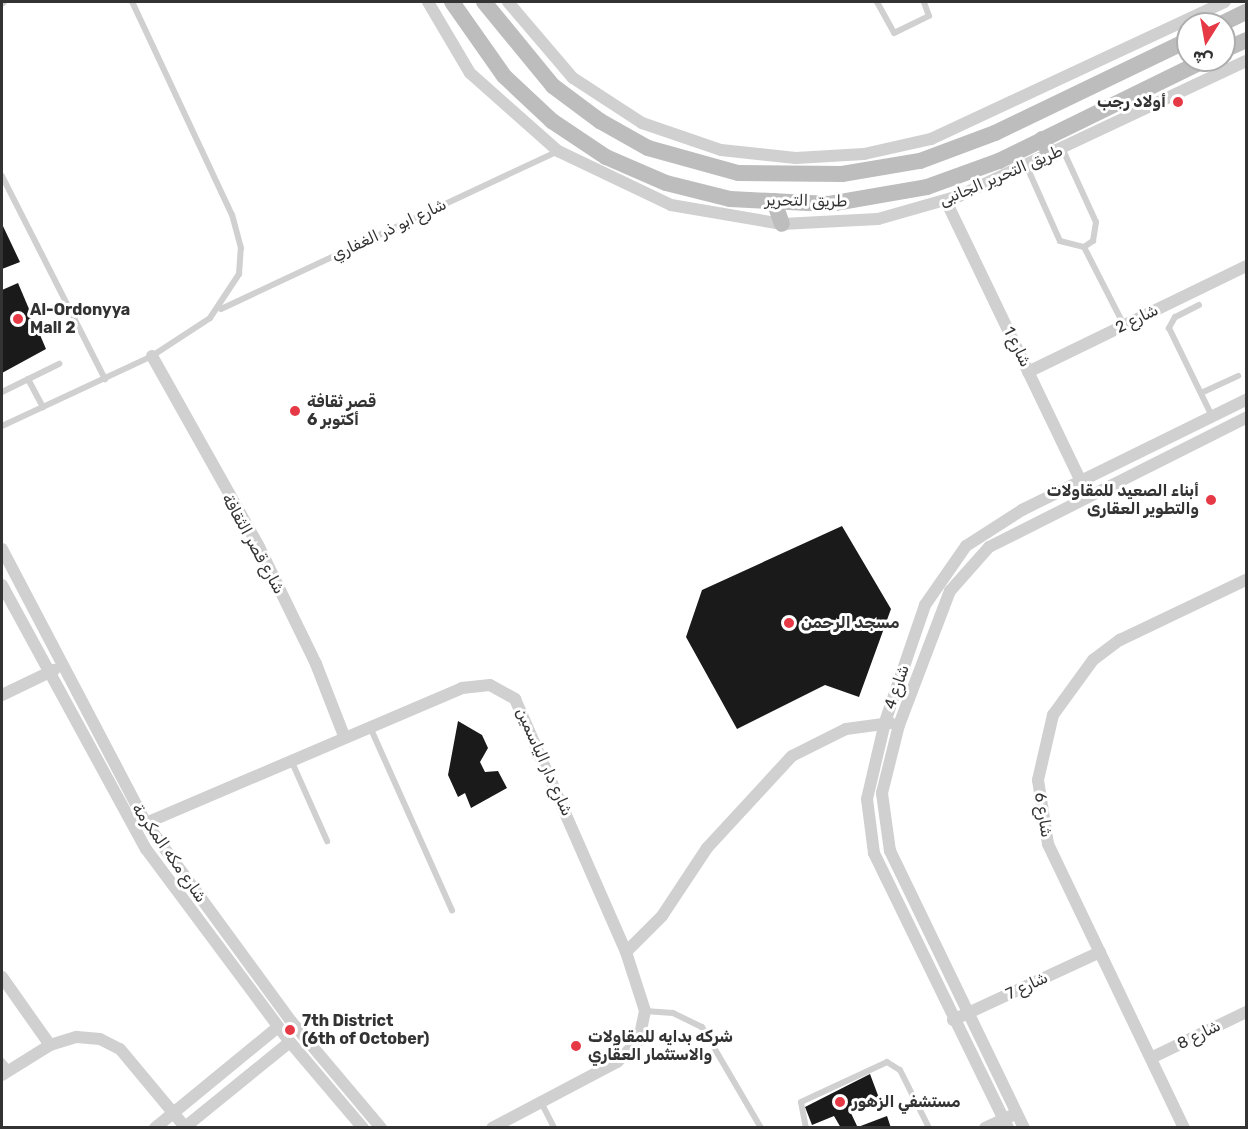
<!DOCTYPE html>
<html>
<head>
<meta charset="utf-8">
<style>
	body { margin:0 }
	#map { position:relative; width:1248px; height:1129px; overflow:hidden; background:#fff; font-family:Rubik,Cairo,sans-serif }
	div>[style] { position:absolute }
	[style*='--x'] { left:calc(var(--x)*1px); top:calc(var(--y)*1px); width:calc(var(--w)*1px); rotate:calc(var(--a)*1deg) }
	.building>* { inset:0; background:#1a1a1a }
	.lane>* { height:6px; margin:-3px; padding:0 3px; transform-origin:3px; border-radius:3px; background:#d0d0d0 }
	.street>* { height:12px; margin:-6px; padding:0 6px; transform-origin:6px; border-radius:6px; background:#d0d0d0 }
	.secondary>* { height:16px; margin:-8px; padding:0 8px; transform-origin:8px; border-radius:8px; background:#bdbdbd }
	.dots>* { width:16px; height:16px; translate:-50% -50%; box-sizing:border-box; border:3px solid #fff; border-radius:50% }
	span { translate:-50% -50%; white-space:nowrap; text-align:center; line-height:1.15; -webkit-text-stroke:6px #fff; paint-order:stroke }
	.poi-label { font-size:16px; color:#333; font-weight:700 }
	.right { translate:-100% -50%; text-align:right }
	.left { translate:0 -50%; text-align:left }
	.street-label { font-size:16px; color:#333 }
	.frame { position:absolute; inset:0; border:3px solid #333; pointer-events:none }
	.north { position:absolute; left:1176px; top:12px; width:60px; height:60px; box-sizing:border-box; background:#fff; border:2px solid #adadad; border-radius:50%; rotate:191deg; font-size:16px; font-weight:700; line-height:24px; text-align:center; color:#333 }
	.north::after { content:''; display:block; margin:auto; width:21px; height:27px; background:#e63946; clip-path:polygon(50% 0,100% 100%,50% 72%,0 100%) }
</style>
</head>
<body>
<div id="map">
	<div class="building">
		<i style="clip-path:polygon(2px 224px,20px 262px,2px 269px)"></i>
		<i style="clip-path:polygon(18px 283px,46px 349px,2px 373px,2px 290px)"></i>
		<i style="clip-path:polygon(842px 526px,891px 609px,859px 697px,825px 685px,737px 729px,686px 637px,702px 590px)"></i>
		<i style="clip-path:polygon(458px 721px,482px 735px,488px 748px,480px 762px,485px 772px,498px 771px,507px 788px,471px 808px,465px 793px,458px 797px,448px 775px)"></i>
		<i style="clip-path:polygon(870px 1074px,879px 1098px,849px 1109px,858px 1128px,841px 1128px,834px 1116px,812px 1125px,805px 1107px)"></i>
		<i style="clip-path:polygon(887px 1116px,891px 1128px,858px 1128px,858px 1127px)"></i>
	</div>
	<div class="lane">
		<i style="--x:877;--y:2;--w:35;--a:61"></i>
		<i style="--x:894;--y:33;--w:39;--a:-26"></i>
		<i style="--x:929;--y:16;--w:15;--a:-110"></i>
		<i style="--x:2;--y:4;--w:3;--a:-45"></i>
		<i style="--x:1027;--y:167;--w:81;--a:66"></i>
		<i style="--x:1060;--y:241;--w:25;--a:14"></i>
		<i style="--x:1084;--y:247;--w:11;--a:-34"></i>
		<i style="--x:1093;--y:241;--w:19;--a:-81"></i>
		<i style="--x:1096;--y:222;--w:79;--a:-114.6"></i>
		<i style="--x:2;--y:176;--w:228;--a:63.1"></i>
		<i style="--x:1084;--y:247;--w:88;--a:62.9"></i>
		<i style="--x:1199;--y:305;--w:27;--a:153"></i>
		<i style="--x:1175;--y:317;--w:13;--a:119"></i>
		<i style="--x:1169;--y:328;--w:98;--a:64"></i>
		<i style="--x:221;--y:309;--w:372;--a:-25.1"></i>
		<i style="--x:28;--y:379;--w:32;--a:62"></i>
		<i style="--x:2;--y:392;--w:64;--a:-26.2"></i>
		<i style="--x:1201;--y:393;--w:41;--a:-24.7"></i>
		<i style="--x:2;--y:426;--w:166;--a:-25"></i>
		<i style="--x:152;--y:356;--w:69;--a:-33.2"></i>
		<i style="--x:210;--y:318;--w:53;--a:-56.6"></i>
		<i style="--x:239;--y:274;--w:26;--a:-86"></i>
		<i style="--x:241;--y:248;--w:34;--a:-105"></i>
		<i style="--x:232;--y:215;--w:235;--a:-115.1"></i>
		<i style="--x:370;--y:727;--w:201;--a:65.9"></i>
		<i style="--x:291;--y:760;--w:89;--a:66"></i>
		<i style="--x:645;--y:1011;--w:28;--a:4"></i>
		<i style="--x:673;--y:1013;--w:32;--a:26"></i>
		<i style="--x:702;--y:1027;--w:117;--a:59.7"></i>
		<i style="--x:2;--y:1061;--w:11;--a:49"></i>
		<i style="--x:542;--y:1104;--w:27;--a:63"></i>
		<i style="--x:806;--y:1128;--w:26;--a:-101"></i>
		<i style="--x:801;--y:1102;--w:95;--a:-24.9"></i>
		<i style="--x:887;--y:1062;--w:15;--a:32"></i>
		<i style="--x:900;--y:1070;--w:65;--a:63.4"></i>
	</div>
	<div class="street">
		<i style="--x:428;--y:2;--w:82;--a:59.4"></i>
		<i style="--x:470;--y:73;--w:118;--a:41.6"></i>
		<i style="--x:558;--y:151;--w:125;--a:25.5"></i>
		<i style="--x:671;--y:205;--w:113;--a:9.7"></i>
		<i style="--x:782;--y:224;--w:96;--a:-3"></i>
		<i style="--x:878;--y:219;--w:84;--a:-15.9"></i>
		<i style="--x:959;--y:196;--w:317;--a:-25.2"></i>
		<i style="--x:508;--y:2;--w:100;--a:49.5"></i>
		<i style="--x:573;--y:78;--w:82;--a:33.1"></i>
		<i style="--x:642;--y:123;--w:83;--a:18.9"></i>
		<i style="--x:721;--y:150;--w:75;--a:6.1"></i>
		<i style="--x:796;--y:158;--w:68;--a:-3.4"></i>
		<i style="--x:864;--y:154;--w:69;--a:-12.6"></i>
		<i style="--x:931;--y:139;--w:324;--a:-25"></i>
		<i style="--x:946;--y:201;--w:316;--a:64.3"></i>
		<i style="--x:152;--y:356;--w:219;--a:60.7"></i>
		<i style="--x:259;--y:547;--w:130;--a:64"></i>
		<i style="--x:316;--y:664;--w:77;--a:68.7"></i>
		<i style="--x:1028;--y:372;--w:242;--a:-25.9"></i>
		<i style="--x:2;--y:549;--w:310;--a:62.3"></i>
		<i style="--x:146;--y:823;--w:245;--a:53.8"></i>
		<i style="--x:291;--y:1021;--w:140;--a:49.9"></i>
		<i style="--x:2;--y:585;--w:301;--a:61.4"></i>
		<i style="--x:146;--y:849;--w:241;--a:53.3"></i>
		<i style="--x:290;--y:1042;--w:113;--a:49.7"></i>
		<i style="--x:2;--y:695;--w:58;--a:-25.7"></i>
		<i style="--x:146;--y:823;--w:344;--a:-23.1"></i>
		<i style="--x:462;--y:688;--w:28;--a:-6"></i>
		<i style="--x:490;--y:685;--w:29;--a:29"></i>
		<i style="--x:515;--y:699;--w:276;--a:66.3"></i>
		<i style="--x:626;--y:952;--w:62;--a:72.1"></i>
		<i style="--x:645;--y:1011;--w:30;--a:102"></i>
		<i style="--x:639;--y:1040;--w:31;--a:135"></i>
		<i style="--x:617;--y:1062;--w:141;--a:152.2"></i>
		<i style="--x:626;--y:952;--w:51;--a:-45"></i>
		<i style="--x:662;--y:916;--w:82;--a:-56.5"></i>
		<i style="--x:707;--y:848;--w:125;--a:-47.3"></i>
		<i style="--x:792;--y:756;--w:60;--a:-26.6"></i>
		<i style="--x:846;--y:729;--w:45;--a:-7.6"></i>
		<i style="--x:2;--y:977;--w:83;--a:54.8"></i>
		<i style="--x:953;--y:1020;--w:162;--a:-24.8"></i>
		<i style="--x:1151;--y:1058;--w:106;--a:-25.8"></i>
		<i style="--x:2;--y:1075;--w:57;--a:-32"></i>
		<i style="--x:50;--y:1045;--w:28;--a:-17"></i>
		<i style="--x:77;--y:1037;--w:23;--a:5"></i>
		<i style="--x:100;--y:1039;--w:22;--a:27"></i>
		<i style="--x:120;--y:1049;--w:102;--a:50.2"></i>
		<i style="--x:155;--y:1128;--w:159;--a:-39.4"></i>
		<i style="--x:184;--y:1128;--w:136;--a:-39.1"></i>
		<i style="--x:985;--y:1128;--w:29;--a:-25"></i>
		<i style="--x:1008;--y:1128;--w:306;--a:-116"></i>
		<i style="--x:874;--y:853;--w:54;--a:-97.4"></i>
		<i style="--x:867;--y:799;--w:79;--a:-76.8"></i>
		<i style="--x:885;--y:722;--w:124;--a:-71.1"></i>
		<i style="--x:925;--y:605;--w:72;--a:-55.2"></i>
		<i style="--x:966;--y:546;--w:67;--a:-32.7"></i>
		<i style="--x:1022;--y:510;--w:250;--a:-26.2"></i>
		<i style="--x:1024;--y:1128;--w:308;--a:-115.8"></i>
		<i style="--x:890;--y:851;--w:59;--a:-97.9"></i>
		<i style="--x:882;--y:793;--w:70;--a:-76"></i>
		<i style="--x:899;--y:725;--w:143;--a:-69.2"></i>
		<i style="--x:950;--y:591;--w:59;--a:-48.4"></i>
		<i style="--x:989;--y:547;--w:288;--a:-26.7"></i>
		<i style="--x:1184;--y:1128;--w:315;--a:-115.6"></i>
		<i style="--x:1048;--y:844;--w:65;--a:-98.9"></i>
		<i style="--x:1038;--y:780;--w:67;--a:-77"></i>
		<i style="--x:1053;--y:715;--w:68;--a:-54"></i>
		<i style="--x:1093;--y:660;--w:34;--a:-37"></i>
		<i style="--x:1120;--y:640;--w:140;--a:-25.5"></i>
	</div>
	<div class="secondary">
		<i style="--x:452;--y:2;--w:90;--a:54.9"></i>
		<i style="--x:504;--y:76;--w:66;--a:43.2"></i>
		<i style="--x:552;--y:121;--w:65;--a:33.7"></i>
		<i style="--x:606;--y:157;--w:65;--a:23.4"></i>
		<i style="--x:666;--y:183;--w:66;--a:14"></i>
		<i style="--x:730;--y:199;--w:99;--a:2.9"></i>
		<i style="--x:829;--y:204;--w:99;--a:-9.8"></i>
		<i style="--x:927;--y:187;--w:77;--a:-19.9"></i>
		<i style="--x:999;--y:161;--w:229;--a:-26.1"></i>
		<i style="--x:484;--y:2;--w:109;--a:50.6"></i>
		<i style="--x:553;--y:86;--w:59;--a:36.7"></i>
		<i style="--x:600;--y:121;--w:55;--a:29.4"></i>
		<i style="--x:648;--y:148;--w:93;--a:15.5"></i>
		<i style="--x:738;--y:173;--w:104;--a:0.6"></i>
		<i style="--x:842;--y:174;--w:79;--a:-9.5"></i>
		<i style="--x:920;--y:161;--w:80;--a:-20.5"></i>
		<i style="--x:995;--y:133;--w:214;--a:-25.7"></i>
		<i style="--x:1221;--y:24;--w:28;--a:-26"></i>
		<i style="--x:1224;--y:50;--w:24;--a:-24"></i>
		<i style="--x:1042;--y:139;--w:19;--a:62"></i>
		<i style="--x:774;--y:201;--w:24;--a:71"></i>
	</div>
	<div class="dots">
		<i style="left:1178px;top:102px;background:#e63946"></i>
		<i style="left:18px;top:319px;background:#e63946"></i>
		<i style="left:295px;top:411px;background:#e63946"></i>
		<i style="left:1211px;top:500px;background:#e63946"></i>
		<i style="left:789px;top:623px;background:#e63946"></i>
		<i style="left:290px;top:1030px;background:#e63946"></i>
		<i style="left:576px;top:1046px;background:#e63946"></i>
		<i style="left:840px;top:1102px;background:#e63946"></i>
	</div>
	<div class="poi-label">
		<span class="right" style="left:1166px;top:102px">أولاد رجب</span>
		<span class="left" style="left:30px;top:319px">Al-Ordonyya<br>Mall 2</span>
		<span class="left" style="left:307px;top:411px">قصر ثقافة<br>6 أكتوبر</span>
		<span class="right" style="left:1199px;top:500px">أبناء الصعيد للمقاولات<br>والتطوير العقارى</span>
		<span class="left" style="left:801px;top:623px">مسجد الرحمن</span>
		<span class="left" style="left:302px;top:1030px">7th District<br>(6th of October)</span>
		<span class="left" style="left:588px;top:1046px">شركه بدايه للمقاولات<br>والاستثمار العقاري</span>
		<span class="left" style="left:852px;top:1102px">مستشفي الزهور</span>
	</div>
	<div class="street-label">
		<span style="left:1001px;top:176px;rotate:-23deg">طريق التحرير الجانبى</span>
		<span style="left:806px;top:201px;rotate:1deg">طريق التحرير</span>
		<span style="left:389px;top:230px;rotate:-25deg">شارع ابو ذر الغفاري</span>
		<span style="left:1137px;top:319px;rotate:-26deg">شارع 2</span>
		<span style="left:1017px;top:347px;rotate:64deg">شارع 1</span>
		<span style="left:253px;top:544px;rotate:61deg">شارع قصر الثقافة</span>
		<span style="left:897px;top:687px;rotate:-71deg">شارع 4</span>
		<span style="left:544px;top:762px;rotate:66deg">شارع دار الياسمين</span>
		<span style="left:1043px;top:815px;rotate:81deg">شارع 6</span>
		<span style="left:169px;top:853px;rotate:55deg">شارع مكه المكرمة</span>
		<span style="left:1027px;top:986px;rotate:-25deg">شارع 7</span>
		<span style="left:1199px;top:1035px;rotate:-26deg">شارع 8</span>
	</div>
	<div class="frame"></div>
	<div class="north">ش</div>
</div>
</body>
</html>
